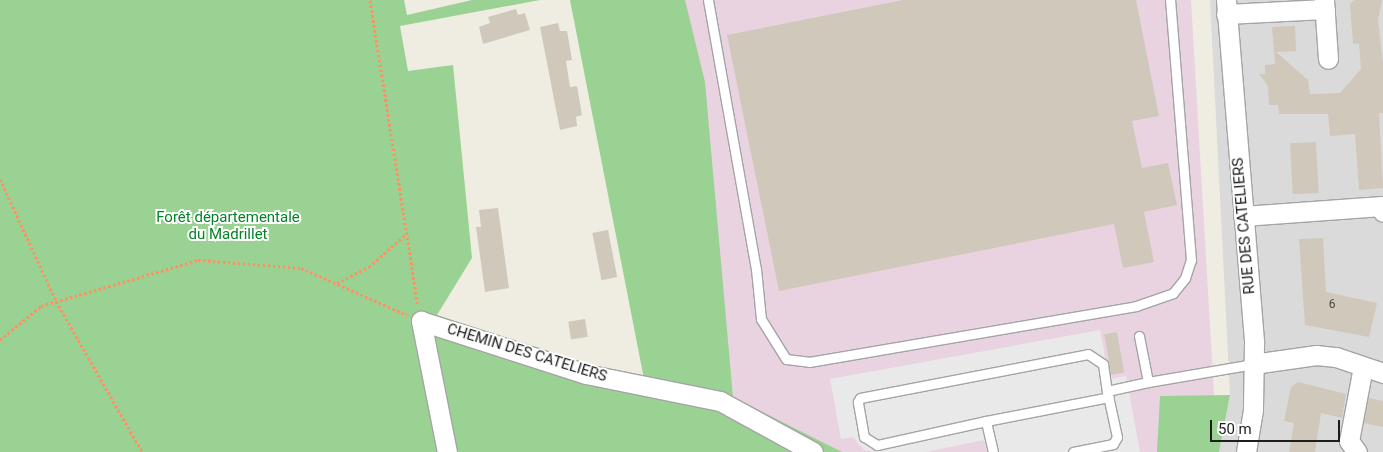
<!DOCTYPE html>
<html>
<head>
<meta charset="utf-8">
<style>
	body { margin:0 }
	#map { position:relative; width:1383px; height:452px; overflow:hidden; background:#efede2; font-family:Roboto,sans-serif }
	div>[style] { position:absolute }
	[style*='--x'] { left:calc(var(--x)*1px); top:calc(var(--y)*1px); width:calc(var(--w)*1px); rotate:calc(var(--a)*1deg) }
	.residential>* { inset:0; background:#dbdada }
	.industrial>* { inset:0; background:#e9d3e1 }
	.forest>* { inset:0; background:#9ad293 }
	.parking>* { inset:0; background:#e9e9e9 }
	.building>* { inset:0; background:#cfc8bb; transform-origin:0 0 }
	.path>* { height:3px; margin-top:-1.5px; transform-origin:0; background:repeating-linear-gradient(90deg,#ff9063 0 2.5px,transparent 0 5px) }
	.roads { filter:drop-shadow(1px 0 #a4a4a4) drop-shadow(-1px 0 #a4a4a4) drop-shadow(0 1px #a4a4a4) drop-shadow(0 -1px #a4a4a4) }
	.lane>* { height:9px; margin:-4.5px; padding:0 4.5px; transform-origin:4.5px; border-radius:4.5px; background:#fff }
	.street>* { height:19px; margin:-9.5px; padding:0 9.5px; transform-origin:9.5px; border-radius:9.5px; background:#fff }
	span { translate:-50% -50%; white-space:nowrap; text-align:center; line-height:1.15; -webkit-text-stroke:4px #fff; paint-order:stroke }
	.number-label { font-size:12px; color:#4a4844 }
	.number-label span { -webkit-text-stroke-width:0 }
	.park-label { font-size:15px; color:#028425 }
	.street-label { font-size:15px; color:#1d1d1d }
	.scale { position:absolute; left:1210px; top:420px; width:130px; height:22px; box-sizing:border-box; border:2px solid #1d1d1d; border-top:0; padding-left:6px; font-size:15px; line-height:18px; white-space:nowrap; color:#1d1d1d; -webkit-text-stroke:4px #fff; paint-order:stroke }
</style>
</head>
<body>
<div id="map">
	<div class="residential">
		<i style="clip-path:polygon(1210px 0,1383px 0,1383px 452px,1219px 452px,1230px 395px)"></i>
	</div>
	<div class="industrial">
		<i style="clip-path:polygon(670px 0,1191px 0,1215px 411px,1177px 452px,839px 452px,731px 398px)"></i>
	</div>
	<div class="forest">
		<i style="clip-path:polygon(0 0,404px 0,407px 15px,472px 0,540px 0,400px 26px,408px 71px,453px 65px,472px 258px,437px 315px,588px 367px,644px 379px,570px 0,685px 0,705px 82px,733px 397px,842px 452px,0 452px)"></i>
		<i style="clip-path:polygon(1230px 395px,1219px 452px,1157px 452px,1160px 396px)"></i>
	</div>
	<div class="parking">
		<i style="clip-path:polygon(1100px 330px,1109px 379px,1126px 376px,1140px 452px,987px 452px,984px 440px,925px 452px,876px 452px,864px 450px,853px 437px,841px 439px,830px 379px)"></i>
	</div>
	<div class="building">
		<i style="clip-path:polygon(903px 0,1136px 0,1159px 116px,1132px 121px,1142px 168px,1168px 163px,1177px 205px,1144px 212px,1154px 262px,1123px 268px,1114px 224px,779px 291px,727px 35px)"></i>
		<i style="clip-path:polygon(1354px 0,1382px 0,1378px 20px,1383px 63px,1383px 113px,1379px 113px,1383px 188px,1359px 190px,1355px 134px,1330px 136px,1328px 114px,1279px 114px,1278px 105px,1269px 105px,1268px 86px,1259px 74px,1265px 74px,1265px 65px,1275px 64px,1272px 27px,1295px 26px,1296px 51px,1276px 52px,1308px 80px,1310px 94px,1340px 93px,1361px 69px,1359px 43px,1353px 44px,1350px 4px)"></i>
		<i style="clip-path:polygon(516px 9px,518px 15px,525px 13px,530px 30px,483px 44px,479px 27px,490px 23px,488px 17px)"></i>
		<i style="clip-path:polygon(558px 23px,560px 31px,567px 31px,572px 60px,566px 61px,570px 87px,577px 86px,582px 115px,576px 117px,577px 126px,560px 130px,540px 27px)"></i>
		<i style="left:1316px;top:142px;width:51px;height:26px;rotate:87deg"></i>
		<i style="clip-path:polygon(498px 208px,509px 288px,485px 292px,476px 227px,481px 227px,479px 210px)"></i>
		<i style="left:608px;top:230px;width:48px;height:16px;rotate:79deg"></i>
		<i style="clip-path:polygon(1323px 238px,1326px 292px,1377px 303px,1369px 337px,1305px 325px,1299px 239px)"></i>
		<i style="left:585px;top:319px;width:18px;height:17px;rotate:81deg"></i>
		<i style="left:1117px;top:332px;width:41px;height:13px;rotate:80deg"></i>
		<i style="clip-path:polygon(1298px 382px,1346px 394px,1342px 418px,1321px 413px,1315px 452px,1289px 452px,1294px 423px,1284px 421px,1291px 387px)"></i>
		<i style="clip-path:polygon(1369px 398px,1383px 401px,1383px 427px,1364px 423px)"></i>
	</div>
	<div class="path">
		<i style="--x:370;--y:0;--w:309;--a:81.1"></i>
		<i style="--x:0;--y:179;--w:134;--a:65.3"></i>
		<i style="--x:56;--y:301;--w:174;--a:60.3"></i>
		<i style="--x:337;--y:283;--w:36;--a:-27"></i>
		<i style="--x:369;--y:267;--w:50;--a:-41.7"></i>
		<i style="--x:0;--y:340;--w:53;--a:-39.7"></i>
		<i style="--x:41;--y:306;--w:164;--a:-16.3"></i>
		<i style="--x:198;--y:260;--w:103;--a:4.4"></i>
		<i style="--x:301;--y:268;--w:116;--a:23.9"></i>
	</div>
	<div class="roads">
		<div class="lane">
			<i style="--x:708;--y:0;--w:273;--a:79.9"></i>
			<i style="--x:756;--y:269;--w:50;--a:84.3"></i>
			<i style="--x:761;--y:319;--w:47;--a:58"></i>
			<i style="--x:786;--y:359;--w:23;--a:7"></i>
			<i style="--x:809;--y:362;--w:332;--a:-9.7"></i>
			<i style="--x:1136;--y:306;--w:39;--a:-19"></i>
			<i style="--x:1173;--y:293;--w:19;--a:-51"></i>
			<i style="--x:1185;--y:278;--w:19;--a:-72"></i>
			<i style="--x:1191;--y:260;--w:261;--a:-94.6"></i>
			<i style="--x:1139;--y:336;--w:47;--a:78.9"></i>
			<i style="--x:1148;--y:382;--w:107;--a:-9.7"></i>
			<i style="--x:986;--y:421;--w:112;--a:167.6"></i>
			<i style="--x:877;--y:445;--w:15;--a:-148"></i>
			<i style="--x:864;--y:437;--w:36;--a:-100"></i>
			<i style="--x:858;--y:402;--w:4;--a:-63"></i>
			<i style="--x:860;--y:398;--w:232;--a:-10.9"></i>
			<i style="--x:1088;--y:354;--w:18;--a:34"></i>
			<i style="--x:1103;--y:364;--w:27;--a:82"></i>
			<i style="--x:993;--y:452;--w:32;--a:-103"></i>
			<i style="--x:986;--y:421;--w:125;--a:-11"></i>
			<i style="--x:1073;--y:452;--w:41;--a:-11.3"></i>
			<i style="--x:1113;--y:444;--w:8;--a:-60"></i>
			<i style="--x:1117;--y:437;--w:47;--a:-102.3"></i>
			<i style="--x:1107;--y:391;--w:42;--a:-12.4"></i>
		</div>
		<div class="street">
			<i style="--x:1226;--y:0;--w:345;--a:85.3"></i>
			<i style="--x:1254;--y:344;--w:66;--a:90.9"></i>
			<i style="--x:1253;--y:410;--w:43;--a:99.5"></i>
			<i style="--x:1324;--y:0;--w:59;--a:86.1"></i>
			<i style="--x:1226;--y:14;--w:99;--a:-2.9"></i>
			<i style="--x:1243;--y:216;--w:139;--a:-4.1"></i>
			<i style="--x:1382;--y:206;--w:6;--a:81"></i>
			<i style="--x:1253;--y:364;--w:64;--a:-8.1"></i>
			<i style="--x:1316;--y:355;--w:20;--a:6"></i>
			<i style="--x:1336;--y:357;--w:50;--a:18.8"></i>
			<i style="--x:447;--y:452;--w:134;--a:-101.2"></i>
			<i style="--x:421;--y:321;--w:173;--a:17.8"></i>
			<i style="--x:586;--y:374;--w:137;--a:11.4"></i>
			<i style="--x:720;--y:401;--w:106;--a:28.7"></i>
			<i style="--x:1357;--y:452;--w:14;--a:-126"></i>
			<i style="--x:1349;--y:441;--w:75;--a:-79.3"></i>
		</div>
	</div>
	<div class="number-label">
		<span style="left:1332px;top:305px">6</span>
	</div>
	<div class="park-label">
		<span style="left:228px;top:226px">Forêt départementale<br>du Madrillet</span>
	</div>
	<div class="street-label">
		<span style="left:1244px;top:226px;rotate:-95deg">RUE DES CATELIERS</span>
		<span style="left:527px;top:353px;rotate:17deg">CHEMIN DES CATELIERS</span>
	</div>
	<div class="scale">50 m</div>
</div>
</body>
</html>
